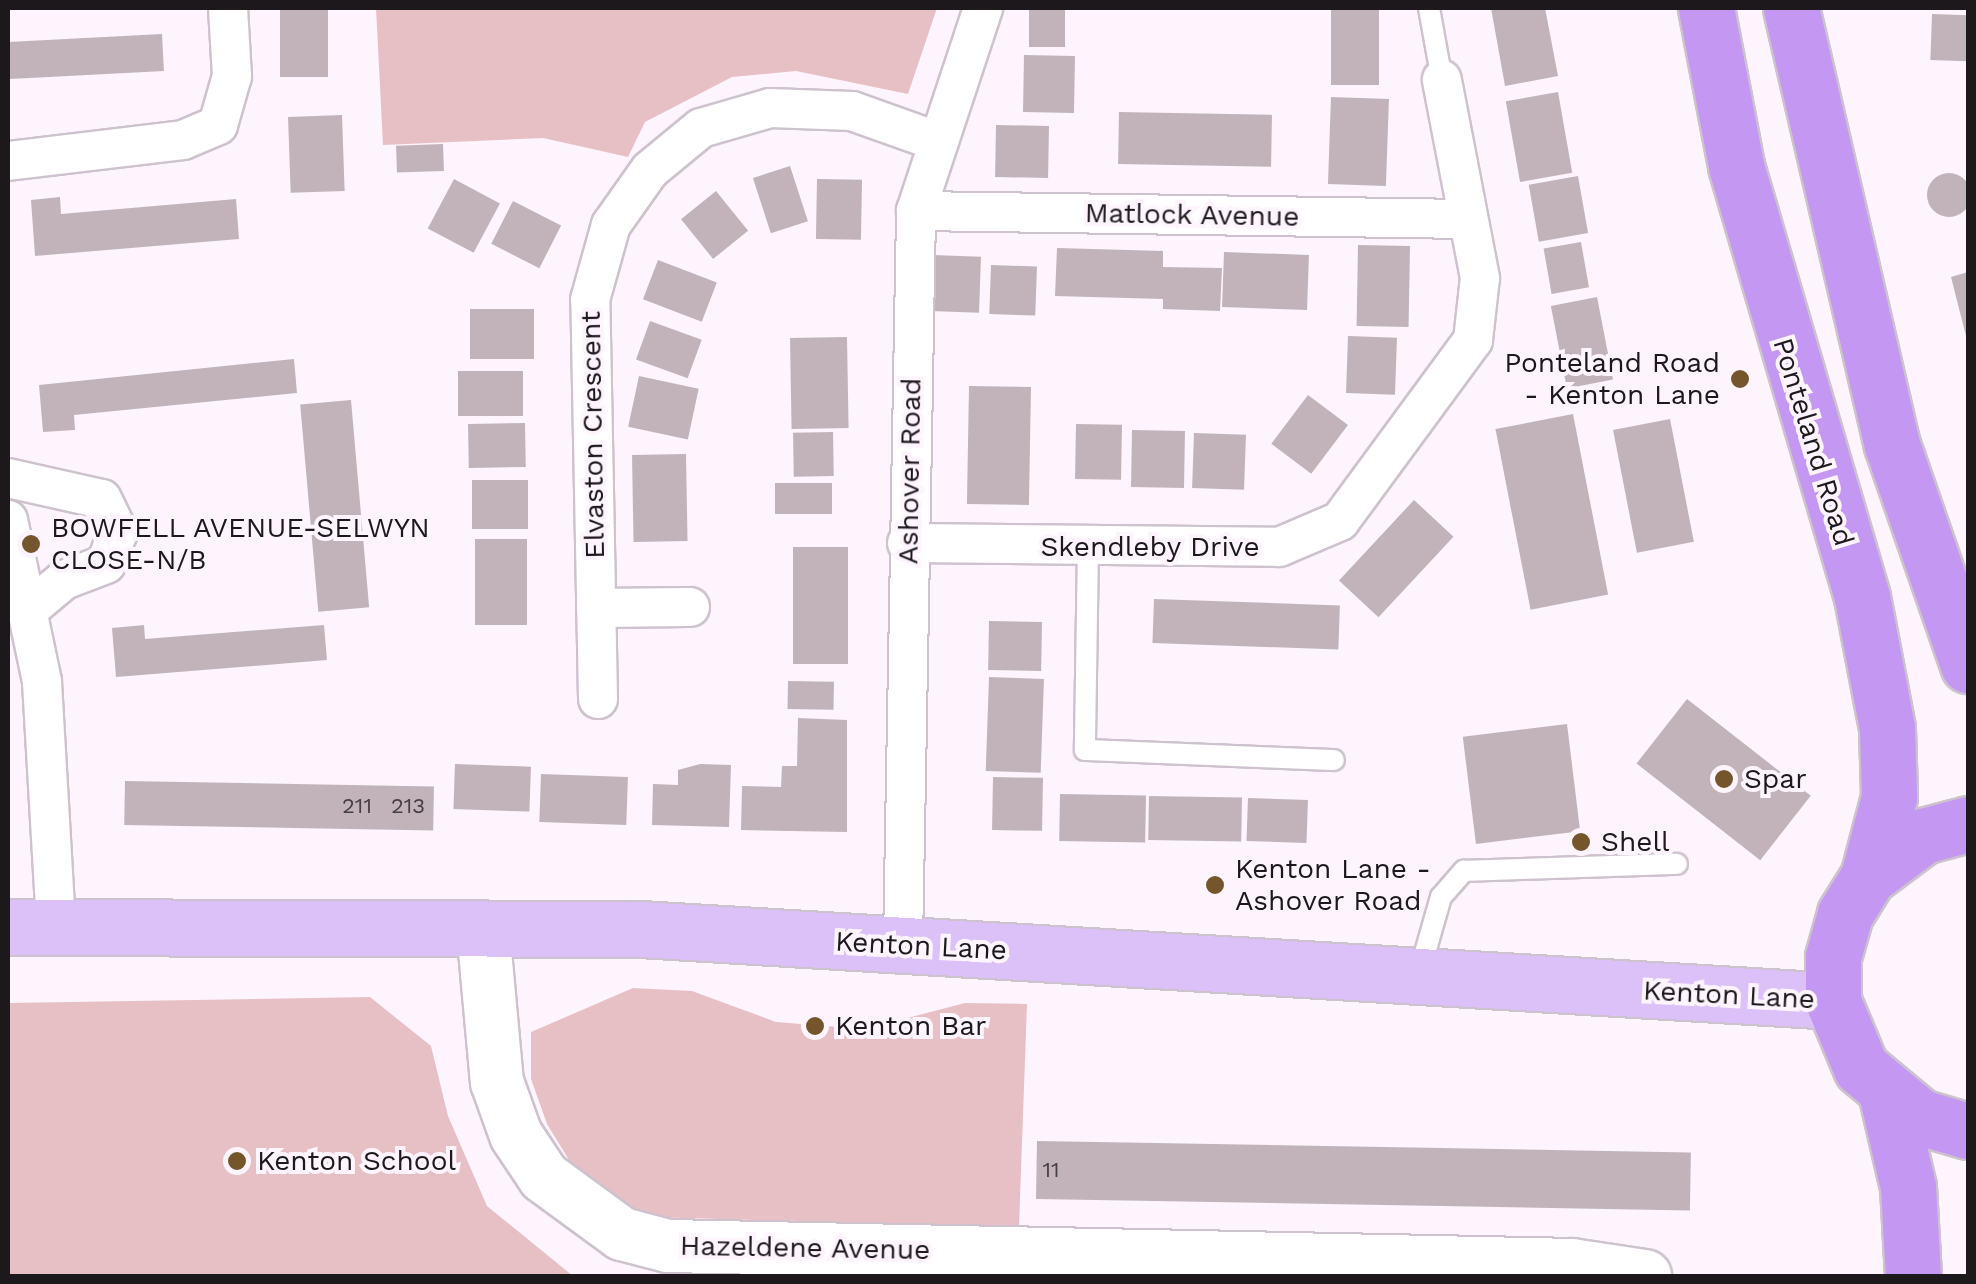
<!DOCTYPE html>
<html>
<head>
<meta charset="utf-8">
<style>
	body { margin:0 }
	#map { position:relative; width:1976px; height:1284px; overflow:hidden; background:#fef4fd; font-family:"Work Sans",sans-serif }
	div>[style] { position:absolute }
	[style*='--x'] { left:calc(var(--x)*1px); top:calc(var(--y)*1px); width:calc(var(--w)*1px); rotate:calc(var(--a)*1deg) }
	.green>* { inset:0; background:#e7c0c5 }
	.building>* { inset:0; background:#c2b3ba; transform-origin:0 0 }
	.round { border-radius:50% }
	.roads { filter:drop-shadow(2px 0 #cdc2cd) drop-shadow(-2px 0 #cdc2cd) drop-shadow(0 2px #cdc2cd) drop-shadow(0 -2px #cdc2cd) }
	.lane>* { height:20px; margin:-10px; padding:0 10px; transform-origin:10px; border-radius:10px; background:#fff }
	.street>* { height:38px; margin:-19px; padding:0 19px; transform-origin:19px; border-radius:19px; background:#fff }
	.secondary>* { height:52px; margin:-26px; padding:0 26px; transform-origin:26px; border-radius:26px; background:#fff }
	.primary>* { height:55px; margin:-27.5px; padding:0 27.5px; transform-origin:27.5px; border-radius:27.5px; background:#dbc1f7 }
	.highway>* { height:55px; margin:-27.5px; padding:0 27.5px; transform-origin:27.5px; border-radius:27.5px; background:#c397f2 }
	.dots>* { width:28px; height:28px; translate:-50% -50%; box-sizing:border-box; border:5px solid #fef4fd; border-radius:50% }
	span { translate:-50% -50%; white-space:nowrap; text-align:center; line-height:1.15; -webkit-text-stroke:8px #fef4fd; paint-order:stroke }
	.number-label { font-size:22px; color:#463f44 }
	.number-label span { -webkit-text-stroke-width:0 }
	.street-label { font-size:28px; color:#1c181c }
	.poi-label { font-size:28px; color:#1c181c }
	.right { translate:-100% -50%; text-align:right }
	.left { translate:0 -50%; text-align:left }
	.frame { position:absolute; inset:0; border:10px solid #1c181c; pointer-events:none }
</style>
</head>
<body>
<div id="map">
	<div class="green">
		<i style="clip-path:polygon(376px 8px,937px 8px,908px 94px,796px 71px,732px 77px,645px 122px,628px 157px,543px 138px,383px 145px)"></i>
		<i style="clip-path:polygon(633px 988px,692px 991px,776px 1022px,865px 1029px,965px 1003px,1027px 1004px,1019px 1227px,648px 1217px,616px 1204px,572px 1165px,547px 1124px,531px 1079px,531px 1032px)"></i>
		<i style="clip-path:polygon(370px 997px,431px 1046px,448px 1116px,487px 1206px,573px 1276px,8px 1276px,8px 1003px)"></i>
	</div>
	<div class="building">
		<i style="left:280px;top:8px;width:48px;height:69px"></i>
		<i style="left:1029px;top:8px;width:36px;height:39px"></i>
		<i style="left:1331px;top:8px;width:48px;height:77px"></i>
		<i style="clip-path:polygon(1491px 8px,1545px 8px,1558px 76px,1505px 86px)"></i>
		<i style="left:1932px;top:14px;width:36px;height:46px;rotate:2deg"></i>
		<i style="left:162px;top:34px;width:37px;height:154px;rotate:87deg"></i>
		<i style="left:1024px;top:55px;width:51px;height:57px;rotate:1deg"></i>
		<i style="left:1558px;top:92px;width:82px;height:53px;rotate:80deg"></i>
		<i style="left:1331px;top:97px;width:58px;height:87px;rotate:2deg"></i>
		<i style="left:1119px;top:112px;width:153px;height:52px;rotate:1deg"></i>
		<i style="left:342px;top:115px;width:76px;height:54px;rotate:88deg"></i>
		<i style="left:996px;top:125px;width:53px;height:52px;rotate:1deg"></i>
		<i style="left:443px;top:144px;width:27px;height:47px;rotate:88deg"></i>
		<i style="left:790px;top:166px;width:58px;height:39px;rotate:72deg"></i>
		<i class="round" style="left:1927px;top:173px;width:44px;height:44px"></i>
		<i style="left:1578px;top:176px;width:58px;height:50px;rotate:80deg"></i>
		<i style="left:454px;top:179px;width:52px;height:56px;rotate:28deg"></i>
		<i style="left:817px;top:179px;width:45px;height:60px;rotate:1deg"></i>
		<i style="left:716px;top:191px;width:51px;height:45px;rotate:51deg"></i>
		<i style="clip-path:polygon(60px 197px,61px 214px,236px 199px,239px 239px,35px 256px,31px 200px)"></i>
		<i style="left:513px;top:201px;width:54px;height:48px;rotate:27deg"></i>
		<i style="left:1581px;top:242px;width:46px;height:38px;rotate:80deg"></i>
		<i style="left:1358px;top:245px;width:52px;height:81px;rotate:1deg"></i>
		<i style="clip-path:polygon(1057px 248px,1163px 251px,1163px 267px,1222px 268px,1220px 311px,1163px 309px,1163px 299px,1055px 296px)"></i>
		<i style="left:1224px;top:252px;width:85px;height:55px;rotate:2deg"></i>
		<i style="left:932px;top:255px;width:49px;height:56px;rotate:2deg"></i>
		<i style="left:658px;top:260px;width:63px;height:42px;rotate:21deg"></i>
		<i style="left:991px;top:265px;width:46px;height:49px;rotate:2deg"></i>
		<i style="clip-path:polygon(1968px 272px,1968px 340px,1967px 340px,1951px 277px)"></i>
		<i style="left:1597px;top:297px;width:84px;height:47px;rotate:79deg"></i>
		<i style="left:534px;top:309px;width:50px;height:64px;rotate:90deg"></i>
		<i style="left:650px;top:321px;width:55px;height:41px;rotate:20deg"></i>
		<i style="left:1348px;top:336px;width:49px;height:57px;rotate:2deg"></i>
		<i style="left:847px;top:337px;width:91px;height:57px;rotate:89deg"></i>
		<i style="clip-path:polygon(294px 359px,297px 393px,74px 415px,75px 430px,43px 432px,39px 385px)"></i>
		<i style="left:523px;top:371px;width:45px;height:65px;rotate:90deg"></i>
		<i style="left:639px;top:376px;width:61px;height:52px;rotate:12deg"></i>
		<i style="left:969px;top:386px;width:62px;height:118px;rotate:1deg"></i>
		<i style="left:1308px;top:395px;width:50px;height:61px;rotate:37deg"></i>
		<i style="left:351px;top:400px;width:208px;height:51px;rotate:85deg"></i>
		<i style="left:1573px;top:414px;width:184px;height:79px;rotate:79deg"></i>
		<i style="left:1670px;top:419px;width:125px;height:58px;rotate:79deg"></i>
		<i style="left:525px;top:423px;width:44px;height:57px;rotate:89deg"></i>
		<i style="left:1076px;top:424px;width:46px;height:55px;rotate:1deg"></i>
		<i style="left:1132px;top:430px;width:53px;height:57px;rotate:1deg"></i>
		<i style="left:833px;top:432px;width:44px;height:40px;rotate:89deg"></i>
		<i style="left:1194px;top:433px;width:52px;height:55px;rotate:2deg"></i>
		<i style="left:686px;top:454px;width:87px;height:54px;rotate:89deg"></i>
		<i style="left:528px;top:480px;width:49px;height:56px;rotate:90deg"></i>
		<i style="left:832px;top:483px;width:31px;height:57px;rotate:90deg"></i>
		<i style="left:1414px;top:500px;width:54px;height:110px;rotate:43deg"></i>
		<i style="left:475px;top:539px;width:52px;height:86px"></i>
		<i style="left:848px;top:547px;width:117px;height:55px;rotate:90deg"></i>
		<i style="left:1154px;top:599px;width:186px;height:44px;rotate:2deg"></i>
		<i style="left:989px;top:621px;width:53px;height:49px;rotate:1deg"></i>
		<i style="clip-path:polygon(144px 625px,145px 639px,324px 625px,327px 660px,116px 677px,112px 628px)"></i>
		<i style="left:989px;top:677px;width:55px;height:94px;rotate:2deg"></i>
		<i style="left:788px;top:681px;width:46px;height:28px;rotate:1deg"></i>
		<i style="left:1687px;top:699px;width:157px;height:82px;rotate:38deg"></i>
		<i style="clip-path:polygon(798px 718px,847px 720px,847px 832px,741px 830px,742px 786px,781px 787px,782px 766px,797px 766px)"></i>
		<i style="left:1567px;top:724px;width:108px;height:105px;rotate:83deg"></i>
		<i style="left:455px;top:764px;width:76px;height:45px;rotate:2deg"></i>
		<i style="clip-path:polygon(700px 764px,731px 765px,729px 827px,652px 825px,653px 784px,678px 785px,678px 770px)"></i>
		<i style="left:541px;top:774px;width:87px;height:48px;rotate:2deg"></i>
		<i style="left:993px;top:777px;width:50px;height:53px;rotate:1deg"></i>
		<i style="left:125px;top:781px;width:309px;height:44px;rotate:1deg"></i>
		<i style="left:1060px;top:794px;width:86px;height:47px;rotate:1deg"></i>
		<i style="left:1149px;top:796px;width:93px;height:44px;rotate:1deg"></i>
		<i style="left:1248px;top:798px;width:60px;height:43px;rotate:2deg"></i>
		<i style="left:1037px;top:1141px;width:654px;height:58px;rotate:1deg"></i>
	</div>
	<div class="roads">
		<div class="lane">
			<i style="--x:1429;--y:8;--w:73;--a:79.8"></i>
			<i style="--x:1088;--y:548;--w:202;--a:90.9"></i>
			<i style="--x:1085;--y:750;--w:249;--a:2.3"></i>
			<i style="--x:1419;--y:974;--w:80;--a:-74.1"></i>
			<i style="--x:1441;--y:897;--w:35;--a:-49"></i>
			<i style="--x:1464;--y:871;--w:213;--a:-1.9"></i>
		</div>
		<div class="street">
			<i style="--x:8;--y:161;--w:176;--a:-6.8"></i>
			<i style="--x:183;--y:140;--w:38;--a:-23"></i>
			<i style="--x:218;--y:125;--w:51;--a:-74.1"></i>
			<i style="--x:232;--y:76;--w:68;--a:-93.4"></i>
			<i style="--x:916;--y:211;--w:552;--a:0.83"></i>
			<i style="--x:8;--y:478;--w:96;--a:12.6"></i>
			<i style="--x:102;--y:499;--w:37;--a:64"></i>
			<i style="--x:118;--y:532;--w:34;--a:111"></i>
			<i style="--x:106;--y:564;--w:45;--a:159.1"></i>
			<i style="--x:64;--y:580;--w:47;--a:140.2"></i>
			<i style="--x:8;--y:520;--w:166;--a:78.1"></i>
			<i style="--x:42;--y:682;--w:245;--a:86.7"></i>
			<i style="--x:907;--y:543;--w:372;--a:0.6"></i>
			<i style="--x:1279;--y:547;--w:66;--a:-23.1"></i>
			<i style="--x:1340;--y:521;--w:225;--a:-53.7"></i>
			<i style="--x:1473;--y:340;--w:62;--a:-83.6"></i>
			<i style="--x:1480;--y:278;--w:202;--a:-100.9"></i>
			<i style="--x:596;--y:608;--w:94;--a:-0.6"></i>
			<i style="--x:598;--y:699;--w:399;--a:-91.1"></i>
			<i style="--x:590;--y:300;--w:78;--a:-74.4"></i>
			<i style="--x:611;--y:225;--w:67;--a:-54.7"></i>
			<i style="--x:650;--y:170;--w:66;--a:-39.5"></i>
			<i style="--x:701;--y:128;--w:72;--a:-16.2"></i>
			<i style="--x:770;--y:108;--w:82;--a:2.1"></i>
			<i style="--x:852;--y:111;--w:92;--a:19.6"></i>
			<i style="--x:903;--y:944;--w:733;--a:-88.98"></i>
			<i style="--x:916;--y:211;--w:214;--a:-71.7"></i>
		</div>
		<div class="secondary">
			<i style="--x:483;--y:929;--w:154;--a:84.8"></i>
			<i style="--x:497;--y:1082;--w:56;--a:70.3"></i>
			<i style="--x:516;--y:1135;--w:50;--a:56.3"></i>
			<i style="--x:544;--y:1177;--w:97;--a:36.2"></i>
			<i style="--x:622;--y:1234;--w:48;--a:14.6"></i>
			<i style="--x:668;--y:1246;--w:904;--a:1.2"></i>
			<i style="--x:1572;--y:1265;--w:74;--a:8.6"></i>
		</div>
		<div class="primary">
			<i style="--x:8;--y:927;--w:632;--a:0.18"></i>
			<i style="--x:640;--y:929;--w:1195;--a:3.45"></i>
		</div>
		<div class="highway">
			<i style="--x:1706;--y:8;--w:161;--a:79.2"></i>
			<i style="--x:1736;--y:166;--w:449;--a:73.7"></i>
			<i style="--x:1862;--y:597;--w:133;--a:79.2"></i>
			<i style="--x:1887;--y:728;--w:69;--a:88.3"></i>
			<i style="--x:1889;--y:797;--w:83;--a:104.7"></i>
			<i style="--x:1791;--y:8;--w:449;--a:77"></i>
			<i style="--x:1892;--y:445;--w:233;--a:70.9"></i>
			<i style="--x:1968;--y:824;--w:47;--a:165.1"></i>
			<i style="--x:1923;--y:836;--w:69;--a:143.3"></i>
			<i style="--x:1868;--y:877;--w:44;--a:121.9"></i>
			<i style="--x:1845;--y:914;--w:45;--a:105.6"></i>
			<i style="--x:1833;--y:957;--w:44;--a:90"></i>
			<i style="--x:1833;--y:1001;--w:73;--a:67.3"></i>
			<i style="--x:1861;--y:1068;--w:77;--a:39.7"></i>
			<i style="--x:1920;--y:1117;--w:50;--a:16.3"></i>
			<i style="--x:1887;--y:1096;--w:93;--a:77"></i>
			<i style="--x:1908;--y:1187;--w:89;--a:86.8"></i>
		</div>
	</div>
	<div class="dots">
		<i style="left:1740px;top:379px;background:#75552b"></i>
		<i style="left:31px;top:544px;background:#75552b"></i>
		<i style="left:1724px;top:779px;background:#75552b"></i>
		<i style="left:1581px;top:842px;background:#75552b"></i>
		<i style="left:1215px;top:885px;background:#75552b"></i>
		<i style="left:815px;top:1026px;background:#75552b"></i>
		<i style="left:237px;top:1161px;background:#75552b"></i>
	</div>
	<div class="number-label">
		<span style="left:357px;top:806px">211</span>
		<span style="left:408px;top:806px">213</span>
		<span style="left:1051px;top:1170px">11</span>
	</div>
	<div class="street-label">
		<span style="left:1192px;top:215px;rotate:1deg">Matlock Avenue</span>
		<span style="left:593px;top:435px;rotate:-91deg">Elvaston Crescent</span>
		<span style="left:1813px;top:442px;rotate:73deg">Ponteland Road</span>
		<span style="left:910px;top:471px;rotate:-89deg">Ashover Road</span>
		<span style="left:1150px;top:547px">Skendleby Drive</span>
		<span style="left:921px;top:946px;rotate:3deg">Kenton Lane</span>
		<span style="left:1729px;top:995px;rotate:3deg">Kenton Lane</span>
		<span style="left:805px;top:1248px;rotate:1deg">Hazeldene Avenue</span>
	</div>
	<div class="poi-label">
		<span class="right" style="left:1720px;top:379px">Ponteland Road<br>- Kenton Lane</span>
		<span class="left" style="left:51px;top:544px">BOWFELL AVENUE-SELWYN<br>CLOSE-N/B</span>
		<span class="left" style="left:1744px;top:779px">Spar</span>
		<span class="left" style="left:1601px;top:842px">Shell</span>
		<span class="left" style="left:1235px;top:885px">Kenton Lane -<br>Ashover Road</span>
		<span class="left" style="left:835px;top:1026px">Kenton Bar</span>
		<span class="left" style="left:257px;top:1161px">Kenton School</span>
	</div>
	<div class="frame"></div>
</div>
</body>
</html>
